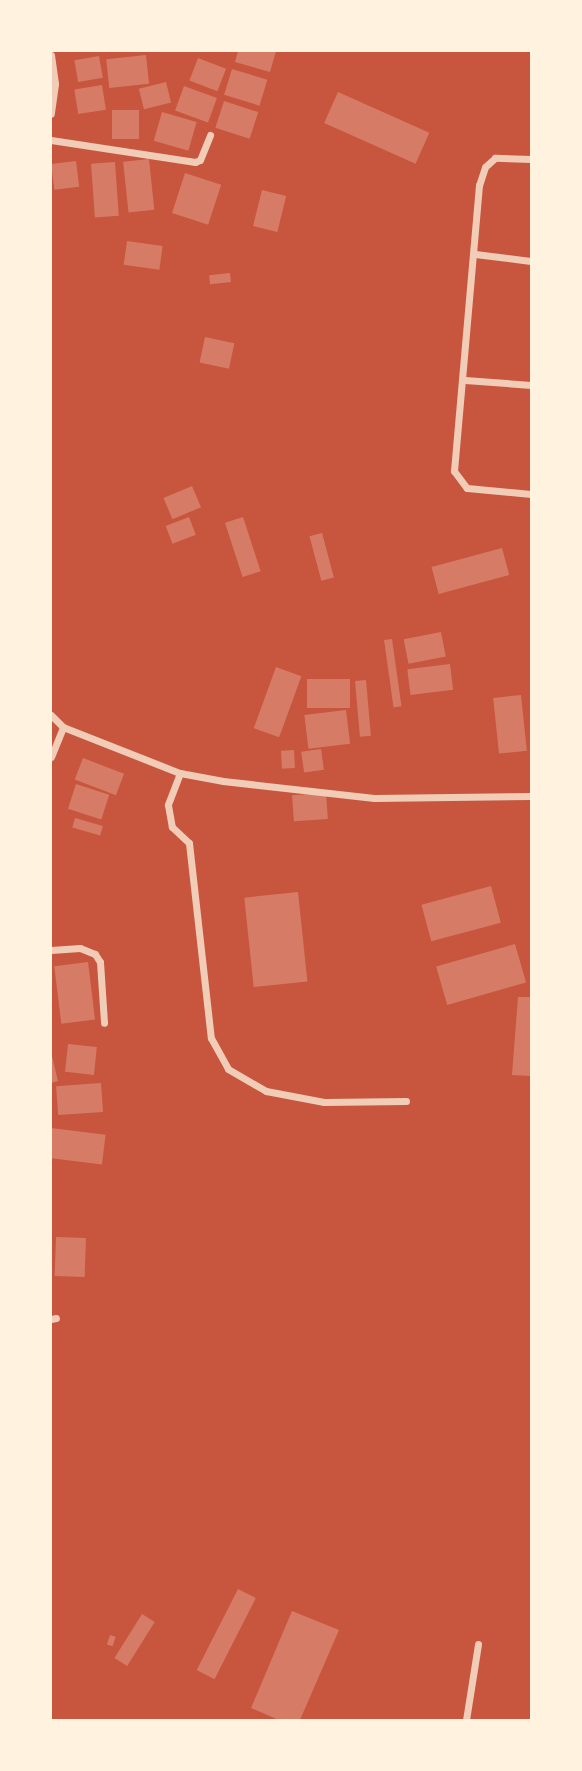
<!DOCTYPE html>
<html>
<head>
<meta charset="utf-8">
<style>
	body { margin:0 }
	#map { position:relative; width:582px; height:1771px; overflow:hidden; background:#c8553d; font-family:"IBM Plex Serif",serif }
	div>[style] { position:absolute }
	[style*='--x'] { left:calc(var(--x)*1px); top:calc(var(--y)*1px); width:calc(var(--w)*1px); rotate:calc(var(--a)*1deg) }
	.building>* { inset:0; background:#d67c66; transform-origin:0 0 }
	.minor>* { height:7px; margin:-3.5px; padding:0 3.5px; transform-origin:3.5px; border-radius:3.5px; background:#f1ccb7 }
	span { translate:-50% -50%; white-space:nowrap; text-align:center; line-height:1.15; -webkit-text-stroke:7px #fff3e0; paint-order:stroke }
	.frame { position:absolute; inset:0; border:52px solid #fff3e0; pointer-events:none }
</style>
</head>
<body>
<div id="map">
	<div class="building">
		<i style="clip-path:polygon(238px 51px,276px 51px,270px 72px,235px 62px)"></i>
		<i style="left:146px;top:55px;width:29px;height:40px;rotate:84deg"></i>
		<i style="left:99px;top:56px;width:22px;height:25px;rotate:80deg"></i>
		<i style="left:198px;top:58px;width:30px;height:24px;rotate:21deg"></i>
		<i style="left:232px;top:69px;width:37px;height:27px;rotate:17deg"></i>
		<i style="left:166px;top:82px;width:21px;height:28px;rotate:76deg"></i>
		<i style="left:102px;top:85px;width:25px;height:28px;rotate:81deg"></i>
		<i style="left:184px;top:86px;width:35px;height:26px;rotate:20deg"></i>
		<i style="left:338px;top:92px;width:100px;height:34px;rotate:24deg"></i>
		<i style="left:224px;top:101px;width:36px;height:28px;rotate:18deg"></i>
		<i style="left:112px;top:110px;width:27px;height:29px"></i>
		<i style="left:162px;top:112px;width:36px;height:30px;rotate:16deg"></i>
		<i style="left:149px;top:159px;width:51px;height:26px;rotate:84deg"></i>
		<i style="left:76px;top:161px;width:26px;height:25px;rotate:83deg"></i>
		<i style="left:115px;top:162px;width:54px;height:24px;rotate:86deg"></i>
		<i style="left:185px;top:173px;width:38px;height:42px;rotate:18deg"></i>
		<i style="left:262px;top:190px;width:25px;height:37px;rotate:14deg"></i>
		<i style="left:127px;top:241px;width:36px;height:24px;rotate:8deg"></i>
		<i style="left:230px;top:273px;width:9px;height:21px;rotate:84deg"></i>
		<i style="left:205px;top:337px;width:30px;height:26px;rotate:12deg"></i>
		<i style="left:192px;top:486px;width:23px;height:31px;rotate:67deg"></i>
		<i style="left:189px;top:517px;width:19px;height:25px;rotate:69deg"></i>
		<i style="left:243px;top:517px;width:57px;height:19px;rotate:72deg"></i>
		<i style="left:322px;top:533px;width:46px;height:13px;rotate:75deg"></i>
		<i style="left:502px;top:548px;width:28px;height:73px;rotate:75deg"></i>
		<i style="left:441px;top:632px;width:25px;height:38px;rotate:79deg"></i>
		<i style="left:392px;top:639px;width:68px;height:8px;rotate:82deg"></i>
		<i style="left:450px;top:664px;width:26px;height:43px;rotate:83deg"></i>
		<i style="left:276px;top:667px;width:27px;height:65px;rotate:20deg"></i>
		<i style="left:307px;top:679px;width:43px;height:29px"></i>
		<i style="left:366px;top:680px;width:56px;height:11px;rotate:85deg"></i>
		<i style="left:521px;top:695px;width:56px;height:28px;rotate:84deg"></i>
		<i style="left:346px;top:710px;width:34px;height:42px;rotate:83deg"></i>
		<i style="left:321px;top:749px;width:21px;height:20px;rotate:82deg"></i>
		<i style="left:294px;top:750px;width:18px;height:13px;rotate:87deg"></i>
		<i style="left:83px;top:758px;width:44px;height:23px;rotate:21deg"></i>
		<i style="left:76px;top:784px;width:35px;height:26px;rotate:18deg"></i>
		<i style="left:326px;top:793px;width:26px;height:34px;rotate:86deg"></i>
		<i style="left:75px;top:818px;width:29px;height:10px;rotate:16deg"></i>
		<i style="left:491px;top:886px;width:38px;height:72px;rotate:75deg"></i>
		<i style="left:298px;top:892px;width:90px;height:54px;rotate:84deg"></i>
		<i style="left:515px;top:944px;width:40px;height:82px;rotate:74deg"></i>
		<i style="left:88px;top:962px;width:58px;height:34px;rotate:83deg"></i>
		<i style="clip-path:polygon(518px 997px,531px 997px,531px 1076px,512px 1075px)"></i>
		<i style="left:68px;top:1044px;width:29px;height:28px;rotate:6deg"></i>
		<i style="clip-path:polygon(51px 1052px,58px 1081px,51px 1083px)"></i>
		<i style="left:101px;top:1083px;width:29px;height:45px;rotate:86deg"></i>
		<i style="left:51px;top:1128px;width:55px;height:30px;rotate:7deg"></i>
		<i style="left:56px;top:1237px;width:30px;height:39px;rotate:2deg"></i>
		<i style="left:238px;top:1589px;width:20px;height:91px;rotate:27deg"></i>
		<i style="clip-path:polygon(292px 1611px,339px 1630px,300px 1720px,279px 1720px,251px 1708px)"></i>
		<i style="left:142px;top:1614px;width:15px;height:52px;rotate:32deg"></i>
		<i style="left:110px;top:1635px;width:6px;height:10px;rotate:18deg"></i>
	</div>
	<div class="minor">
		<i style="--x:51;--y:55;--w:29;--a:82"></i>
		<i style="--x:55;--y:84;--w:30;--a:98"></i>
		<i style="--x:51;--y:140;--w:146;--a:8.7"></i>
		<i style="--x:195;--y:162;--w:5;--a:-22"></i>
		<i style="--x:200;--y:160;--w:27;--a:-68"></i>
		<i style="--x:531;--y:159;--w:36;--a:-178"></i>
		<i style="--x:495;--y:158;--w:13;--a:138"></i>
		<i style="--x:485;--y:167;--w:19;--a:108"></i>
		<i style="--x:479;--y:185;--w:287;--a:95"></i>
		<i style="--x:454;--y:471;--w:21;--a:53"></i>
		<i style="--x:467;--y:488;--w:64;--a:5.4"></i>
		<i style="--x:475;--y:254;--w:56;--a:7.1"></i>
		<i style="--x:465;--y:380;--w:66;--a:4.3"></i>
		<i style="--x:51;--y:715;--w:17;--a:45"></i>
		<i style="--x:63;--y:727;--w:126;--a:21.5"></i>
		<i style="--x:180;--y:773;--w:44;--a:10.5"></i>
		<i style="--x:223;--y:781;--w:152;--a:6.4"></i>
		<i style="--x:374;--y:798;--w:157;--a:-0.7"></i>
		<i style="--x:51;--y:757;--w:32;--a:-68"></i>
		<i style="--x:180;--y:773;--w:34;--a:111"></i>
		<i style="--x:168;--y:805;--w:22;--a:80"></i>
		<i style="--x:172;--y:827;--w:23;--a:43"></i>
		<i style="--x:189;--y:843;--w:196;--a:83.6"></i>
		<i style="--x:211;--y:1038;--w:35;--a:61"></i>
		<i style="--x:228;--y:1069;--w:44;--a:30.1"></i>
		<i style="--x:266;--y:1091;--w:59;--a:10.7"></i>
		<i style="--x:324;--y:1102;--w:82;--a:-0.7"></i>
		<i style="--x:51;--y:950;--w:29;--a:-4"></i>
		<i style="--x:80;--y:948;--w:16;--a:22"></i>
		<i style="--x:95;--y:954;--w:9;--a:58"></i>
		<i style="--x:100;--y:962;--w:61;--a:86.2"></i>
		<i style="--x:51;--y:1319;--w:5;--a:-11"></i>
		<i style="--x:466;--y:1720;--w:77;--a:-81"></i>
	</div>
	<div class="frame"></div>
</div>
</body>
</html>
